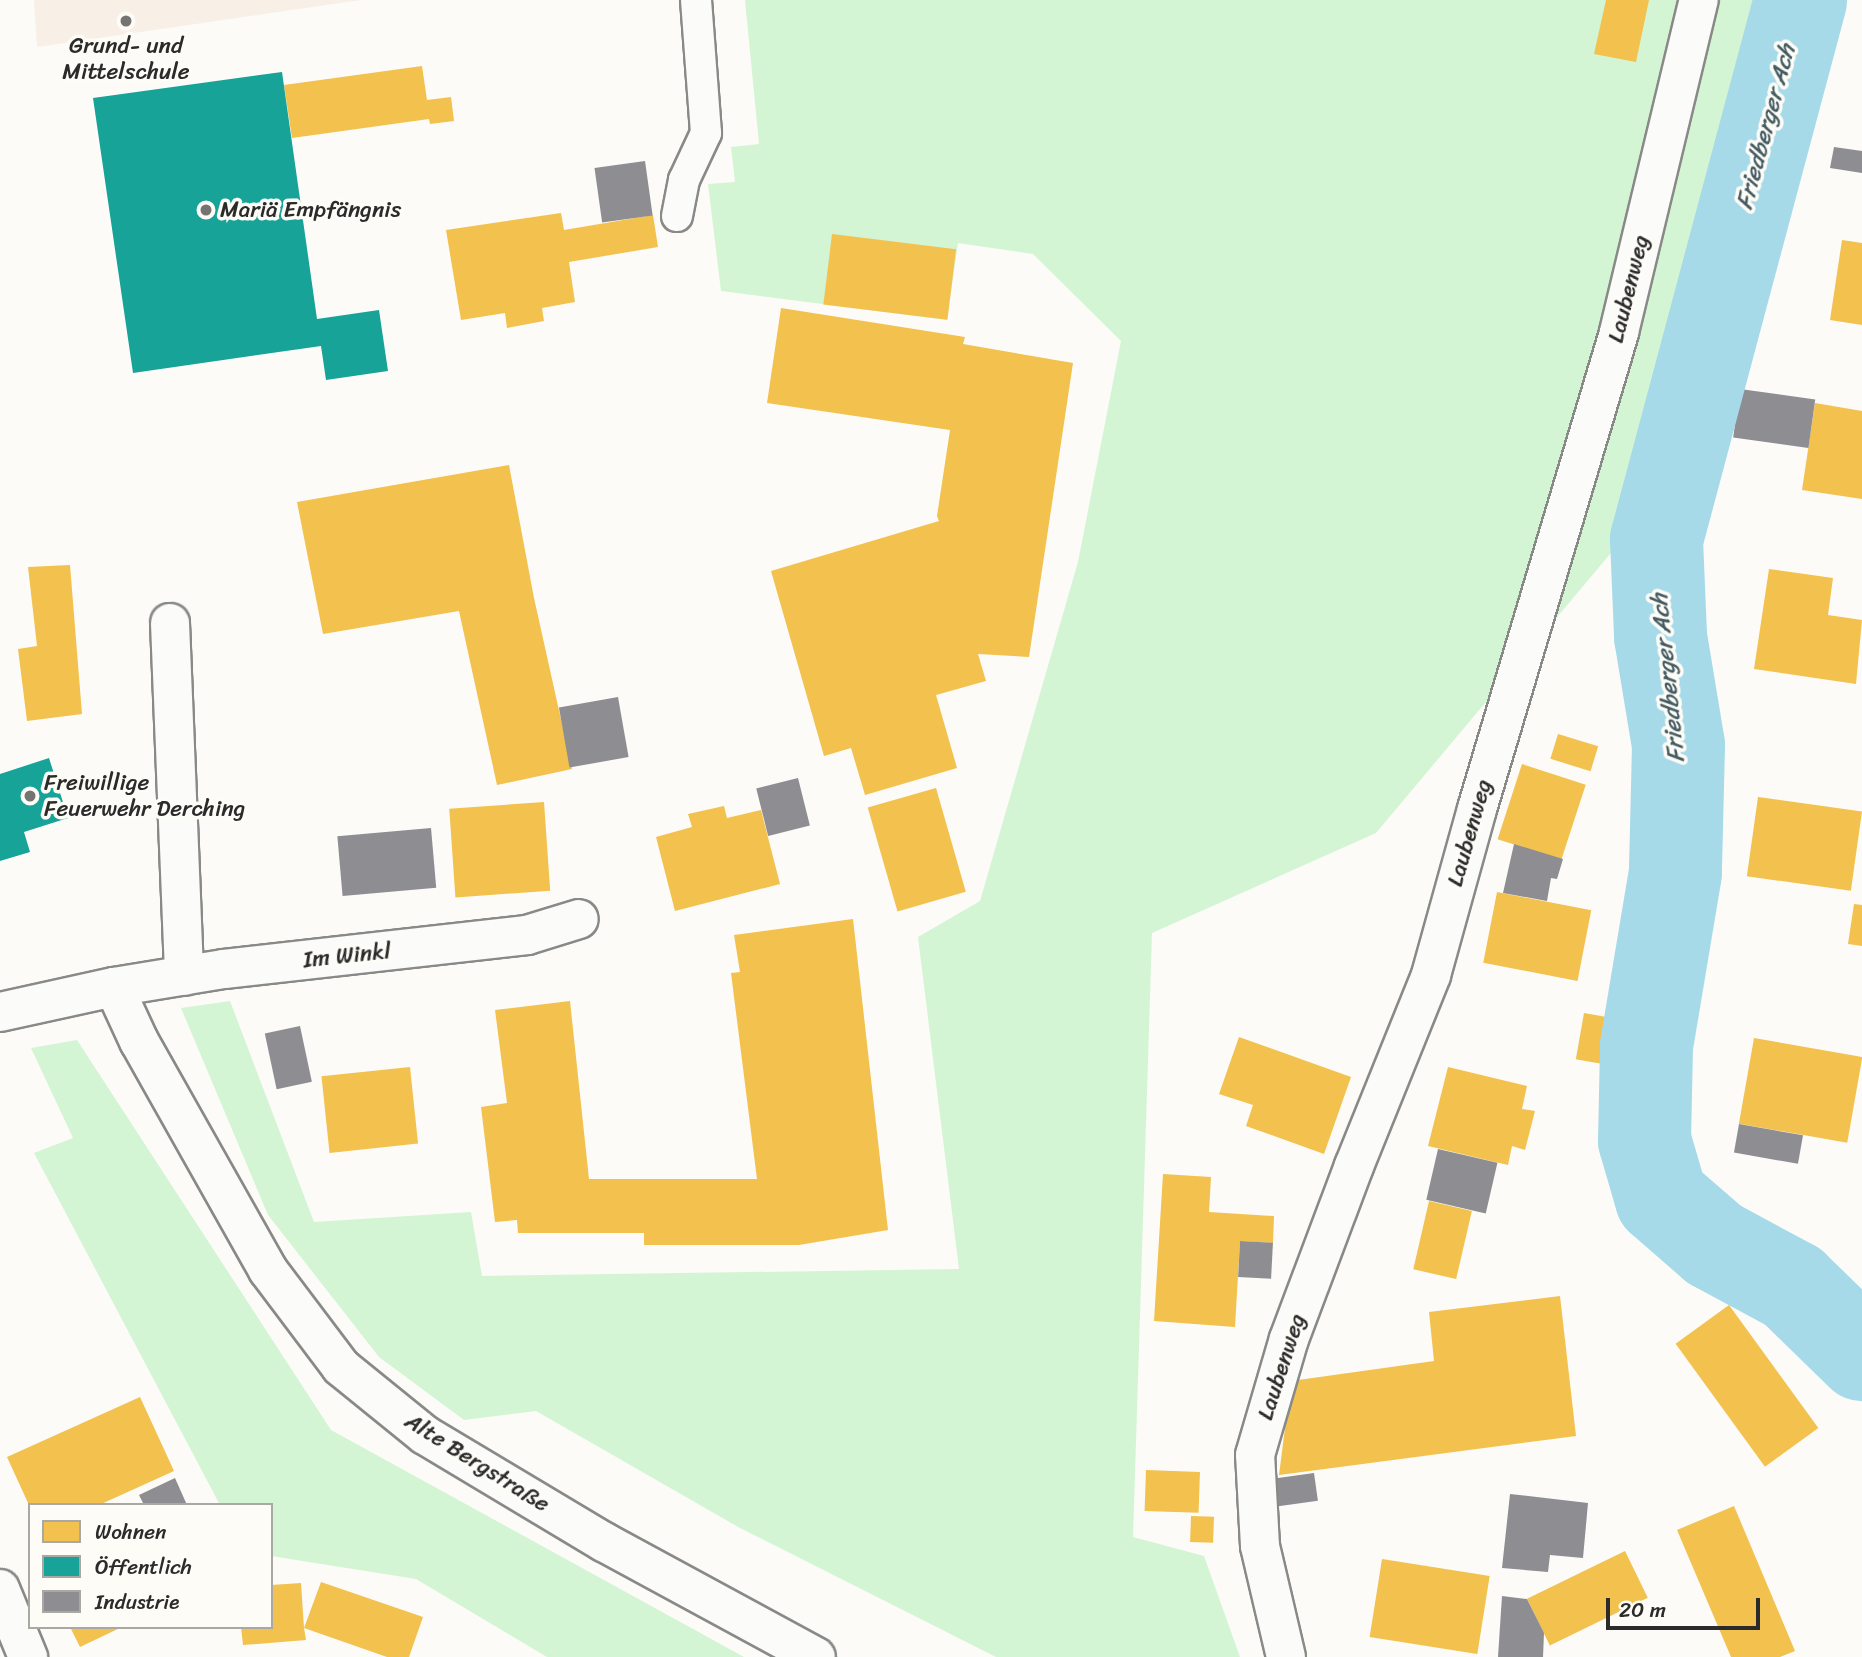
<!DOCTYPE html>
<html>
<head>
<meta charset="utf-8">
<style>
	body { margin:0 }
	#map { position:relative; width:1862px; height:1657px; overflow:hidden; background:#fcfbf8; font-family:Sriracha,sans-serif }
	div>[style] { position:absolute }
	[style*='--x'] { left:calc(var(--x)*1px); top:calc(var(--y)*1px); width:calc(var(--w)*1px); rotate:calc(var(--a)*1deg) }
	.built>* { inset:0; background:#f8efe6 }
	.green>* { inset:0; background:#d3f5d4 }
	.homes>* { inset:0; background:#f2c14e; transform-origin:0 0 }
	.public>* { inset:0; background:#17a398 }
	.industry>* { inset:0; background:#8d8d92; transform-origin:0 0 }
	.river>* { height:93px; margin:-46.5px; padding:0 46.5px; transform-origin:46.5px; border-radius:46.5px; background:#a7dae9 }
	.roads { filter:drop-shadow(2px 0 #898987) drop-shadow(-2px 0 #898987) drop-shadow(0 2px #898987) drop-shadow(0 -2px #898987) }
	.lane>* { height:30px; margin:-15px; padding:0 15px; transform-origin:15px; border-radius:15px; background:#fbfbf9 }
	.street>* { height:38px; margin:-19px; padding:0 19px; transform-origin:19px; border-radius:19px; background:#fbfbf9 }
	.secondary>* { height:38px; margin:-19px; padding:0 19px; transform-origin:19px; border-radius:19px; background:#fbfbf9 }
	.dots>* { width:19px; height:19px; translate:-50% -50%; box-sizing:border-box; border:4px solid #fdfcf7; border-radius:50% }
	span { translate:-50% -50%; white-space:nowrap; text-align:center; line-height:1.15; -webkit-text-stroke:7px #fdfcf7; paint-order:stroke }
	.poi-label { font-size:23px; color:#2b2b2b }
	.left { translate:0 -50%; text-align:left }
	.street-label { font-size:23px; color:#2b2b2b }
	.water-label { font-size:24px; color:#455b62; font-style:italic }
	.legend { position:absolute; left:28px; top:1503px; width:245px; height:126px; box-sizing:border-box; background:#fdfcf7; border:2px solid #a9a8a5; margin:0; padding:9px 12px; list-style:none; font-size:21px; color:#2b2b2b }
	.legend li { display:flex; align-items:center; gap:14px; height:35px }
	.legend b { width:35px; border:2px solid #a9a8a5 }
	.scale { position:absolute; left:1606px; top:1598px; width:154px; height:32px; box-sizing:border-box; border:4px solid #2b2b2b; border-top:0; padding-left:9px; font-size:21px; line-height:24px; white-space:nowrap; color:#2b2b2b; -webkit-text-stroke:5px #fdfcf7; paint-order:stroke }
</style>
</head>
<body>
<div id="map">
	<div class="built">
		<i style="clip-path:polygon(34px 0,361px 0,37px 47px)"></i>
	</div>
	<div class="green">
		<i style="clip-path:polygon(745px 0,1788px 0,1668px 485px,1376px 833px,1152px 933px,1133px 1537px,1204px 1556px,1240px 1657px,996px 1657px,740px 1528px,536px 1411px,464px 1420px,379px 1357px,268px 1215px,181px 1008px,230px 1001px,314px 1222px,471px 1212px,482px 1276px,959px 1269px,918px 937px,980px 901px,1078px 562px,1121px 341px,1033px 254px,958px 243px,947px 320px,721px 291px,708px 184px,735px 182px,731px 147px,759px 144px)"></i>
		<i style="clip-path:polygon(77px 1040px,331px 1430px,744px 1657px,547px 1657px,416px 1579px,271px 1556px,271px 1505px,220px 1505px,34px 1153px,73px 1138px,31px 1048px)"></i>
	</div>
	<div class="homes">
		<i style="clip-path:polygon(1606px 0,1649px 0,1636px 62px,1594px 54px)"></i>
		<i style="clip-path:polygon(422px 66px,427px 100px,451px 97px,454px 121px,430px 124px,429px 119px,292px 138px,284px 85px)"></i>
		<i style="clip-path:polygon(561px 213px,564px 230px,653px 215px,658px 247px,569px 262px,575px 302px,542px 308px,544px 321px,507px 328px,505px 313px,461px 320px,446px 230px)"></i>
		<i style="left:832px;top:234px;width:125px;height:71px;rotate:7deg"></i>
		<i style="clip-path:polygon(1842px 240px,1862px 243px,1862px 325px,1830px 320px)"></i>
		<i style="clip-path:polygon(781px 308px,965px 337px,963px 344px,1073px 363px,1029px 657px,978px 654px,986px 681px,936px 695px,957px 768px,865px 795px,851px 748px,824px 756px,771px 571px,939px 521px,937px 516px,950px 430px,767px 403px)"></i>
		<i style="clip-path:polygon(1815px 403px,1862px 411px,1862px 499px,1802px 490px)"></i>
		<i style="clip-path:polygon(509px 465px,534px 598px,572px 769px,497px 785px,459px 611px,323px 634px,297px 502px)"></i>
		<i style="clip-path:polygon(70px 565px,82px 714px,27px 721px,18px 649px,37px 646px,28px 567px)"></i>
		<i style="clip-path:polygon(1769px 569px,1833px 578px,1828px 615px,1862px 620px,1856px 684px,1754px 669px)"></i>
		<i style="left:1558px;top:734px;width:42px;height:26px;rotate:17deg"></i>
		<i style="left:1522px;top:764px;width:67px;height:79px;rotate:18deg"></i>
		<i style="left:936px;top:788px;width:108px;height:71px;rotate:74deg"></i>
		<i style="left:1758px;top:797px;width:105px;height:80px;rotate:8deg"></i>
		<i style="left:544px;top:802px;width:89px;height:95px;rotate:86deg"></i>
		<i style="clip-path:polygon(724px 806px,727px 818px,761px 810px,780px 884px,675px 911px,656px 837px,692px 827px,688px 814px)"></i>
		<i style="left:1497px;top:892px;width:96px;height:72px;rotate:11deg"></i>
		<i style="clip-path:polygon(1854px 904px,1862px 905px,1862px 946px,1848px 944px)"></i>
		<i style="clip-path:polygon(853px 919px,888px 1230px,799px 1245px,644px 1245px,644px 1233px,518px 1233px,517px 1220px,495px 1222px,481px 1107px,507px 1103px,495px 1010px,570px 1001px,589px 1179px,757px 1179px,731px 973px,740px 972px,734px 935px)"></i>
		<i style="left:1584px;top:1013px;width:45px;height:47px;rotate:10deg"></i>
		<i style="clip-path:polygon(1239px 1037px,1351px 1077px,1324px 1154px,1246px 1126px,1253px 1105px,1219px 1094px)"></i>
		<i style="left:1754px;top:1038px;width:110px;height:87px;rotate:10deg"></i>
		<i style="left:410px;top:1067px;width:77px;height:89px;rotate:84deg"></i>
		<i style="clip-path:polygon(1448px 1067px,1527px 1086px,1522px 1109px,1535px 1111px,1525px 1150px,1512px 1146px,1508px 1165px,1428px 1146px)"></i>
		<i style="clip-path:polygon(1163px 1174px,1211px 1177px,1209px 1212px,1274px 1216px,1273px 1243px,1240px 1241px,1235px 1327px,1154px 1321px)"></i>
		<i style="left:1429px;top:1201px;width:44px;height:70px;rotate:13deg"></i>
		<i style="clip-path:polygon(1560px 1296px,1576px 1436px,1279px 1475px,1291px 1381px,1434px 1361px,1429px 1312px)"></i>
		<i style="left:1729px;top:1305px;width:152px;height:66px;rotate:54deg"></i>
		<i style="clip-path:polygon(140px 1397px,174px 1471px,99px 1505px,29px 1505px,7px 1457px)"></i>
		<i style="left:1146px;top:1470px;width:54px;height:41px;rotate:2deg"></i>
		<i style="clip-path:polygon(1734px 1506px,1795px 1651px,1780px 1657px,1731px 1657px,1677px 1530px)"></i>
		<i style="left:1191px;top:1516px;width:23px;height:26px;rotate:2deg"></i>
		<i style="left:1625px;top:1551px;width:52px;height:109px;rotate:64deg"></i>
		<i style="left:1382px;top:1559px;width:109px;height:79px;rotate:9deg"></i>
		<i style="clip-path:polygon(321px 1582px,423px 1617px,409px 1657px,387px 1657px,304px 1628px,306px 1640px,243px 1645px,241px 1627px,271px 1627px,271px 1585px,301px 1583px,304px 1628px)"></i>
		<i style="clip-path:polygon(70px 1627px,122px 1627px,80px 1647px)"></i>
	</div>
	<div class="public">
		<i style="clip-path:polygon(282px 72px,317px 319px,379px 310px,388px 371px,326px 380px,321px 346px,133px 373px,93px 98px)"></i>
		<i style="clip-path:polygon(49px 758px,68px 818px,24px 832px,30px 852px,0 861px,0 774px)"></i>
	</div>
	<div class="industry">
		<i style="clip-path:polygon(1834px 147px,1862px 151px,1862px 173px,1830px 168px)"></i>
		<i style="left:645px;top:161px;width:55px;height:51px;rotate:82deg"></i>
		<i style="left:1740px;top:389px;width:76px;height:49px;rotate:8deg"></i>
		<i style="left:618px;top:697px;width:61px;height:60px;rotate:80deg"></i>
		<i style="left:798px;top:778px;width:49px;height:43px;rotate:76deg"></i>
		<i style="left:431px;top:828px;width:60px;height:94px;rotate:85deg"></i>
		<i style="clip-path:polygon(1514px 844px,1563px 859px,1557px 879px,1551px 878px,1547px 901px,1503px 893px)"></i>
		<i style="left:300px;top:1026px;width:57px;height:36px;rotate:78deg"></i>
		<i style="left:1739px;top:1124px;width:65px;height:29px;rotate:10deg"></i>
		<i style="left:1438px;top:1149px;width:61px;height:52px;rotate:13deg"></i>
		<i style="left:1240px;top:1241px;width:33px;height:36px;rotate:3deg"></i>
		<i style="left:1314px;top:1473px;width:28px;height:40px;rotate:82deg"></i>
		<i style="clip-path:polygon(175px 1478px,187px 1505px,144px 1505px,139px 1495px)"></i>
		<i style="clip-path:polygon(1510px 1494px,1588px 1503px,1583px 1558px,1550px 1555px,1548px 1572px,1502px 1568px)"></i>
		<i style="clip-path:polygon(1502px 1596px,1527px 1599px,1544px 1633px,1543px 1657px,1498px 1657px)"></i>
	</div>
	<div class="river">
		<i style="--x:1800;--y:0;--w:558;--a:104.96"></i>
		<i style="--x:1656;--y:539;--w:97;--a:87.6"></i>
		<i style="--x:1660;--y:636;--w:110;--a:80.6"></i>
		<i style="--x:1678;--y:745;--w:127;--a:91.4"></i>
		<i style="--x:1675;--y:872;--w:176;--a:99.5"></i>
		<i style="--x:1646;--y:1046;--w:94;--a:91.2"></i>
		<i style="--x:1644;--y:1140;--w:60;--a:73.7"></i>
		<i style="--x:1661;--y:1198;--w:70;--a:41"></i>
		<i style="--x:1714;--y:1244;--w:89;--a:28.3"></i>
		<i style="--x:1792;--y:1286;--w:98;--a:44.2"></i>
	</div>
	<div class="roads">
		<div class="lane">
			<i style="--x:677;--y:216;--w:37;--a:-79"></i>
			<i style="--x:684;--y:180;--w:52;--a:-64.9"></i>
			<i style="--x:706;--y:133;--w:133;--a:-94.3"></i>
		</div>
		<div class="street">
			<i style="--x:170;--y:623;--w:353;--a:87.7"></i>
			<i style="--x:114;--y:987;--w:60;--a:65.2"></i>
			<i style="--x:139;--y:1041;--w:263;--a:60.6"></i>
			<i style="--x:268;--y:1270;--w:121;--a:53"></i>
			<i style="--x:341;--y:1367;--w:108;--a:39"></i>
			<i style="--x:425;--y:1435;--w:209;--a:30.9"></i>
			<i style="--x:604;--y:1542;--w:241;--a:28.5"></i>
			<i style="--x:0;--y:1012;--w:117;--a:-12.4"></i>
			<i style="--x:114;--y:987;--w:111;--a:-9.3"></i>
			<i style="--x:224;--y:969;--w:305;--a:-6.4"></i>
			<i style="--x:527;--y:935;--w:54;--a:-17.1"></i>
			<i style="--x:1286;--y:1657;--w:114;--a:-103.2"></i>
			<i style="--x:1260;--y:1546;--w:91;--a:-93.1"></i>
			<i style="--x:1255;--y:1455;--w:121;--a:-73.7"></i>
			<i style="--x:1289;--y:1339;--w:185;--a:-69.4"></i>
			<i style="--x:1354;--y:1166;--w:206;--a:-68"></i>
			<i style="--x:1431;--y:975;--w:172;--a:-74.5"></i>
			<i style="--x:1477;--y:809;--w:498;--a:-73.4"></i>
			<i style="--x:1619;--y:332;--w:342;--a:-76.5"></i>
		</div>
		<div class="secondary">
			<i style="--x:0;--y:1589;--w:74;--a:67.6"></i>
		</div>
	</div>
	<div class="dots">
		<i style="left:126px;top:21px;background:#747473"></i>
		<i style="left:206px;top:210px;background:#747473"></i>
		<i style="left:30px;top:796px;background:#747473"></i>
	</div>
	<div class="poi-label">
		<span style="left:126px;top:59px">Grund- und<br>Mittelschule</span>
		<span class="left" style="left:220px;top:210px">Mariä Empfängnis</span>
		<span class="left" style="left:44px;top:796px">Freiwillige<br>Feuerwehr Derching</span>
	</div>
	<div class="street-label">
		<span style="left:1629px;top:289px;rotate:-76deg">Laubenweg</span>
		<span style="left:1470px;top:833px;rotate:-74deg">Laubenweg</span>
		<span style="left:347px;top:956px;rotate:-6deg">Im Winkl</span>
		<span style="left:1282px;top:1367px;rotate:-72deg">Laubenweg</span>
		<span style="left:477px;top:1463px;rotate:32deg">Alte Bergstraße</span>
	</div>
	<div class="water-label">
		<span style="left:1766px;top:127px;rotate:-75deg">Friedberger Ach</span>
		<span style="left:1668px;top:678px;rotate:-96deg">Friedberger Ach</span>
	</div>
	<ul class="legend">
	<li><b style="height:19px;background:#f2c14e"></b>Wohnen</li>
	<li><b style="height:19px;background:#17a398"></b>Öffentlich</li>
	<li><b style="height:19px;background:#8d8d92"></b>Industrie</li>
	</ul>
	<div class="scale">20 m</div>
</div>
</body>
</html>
